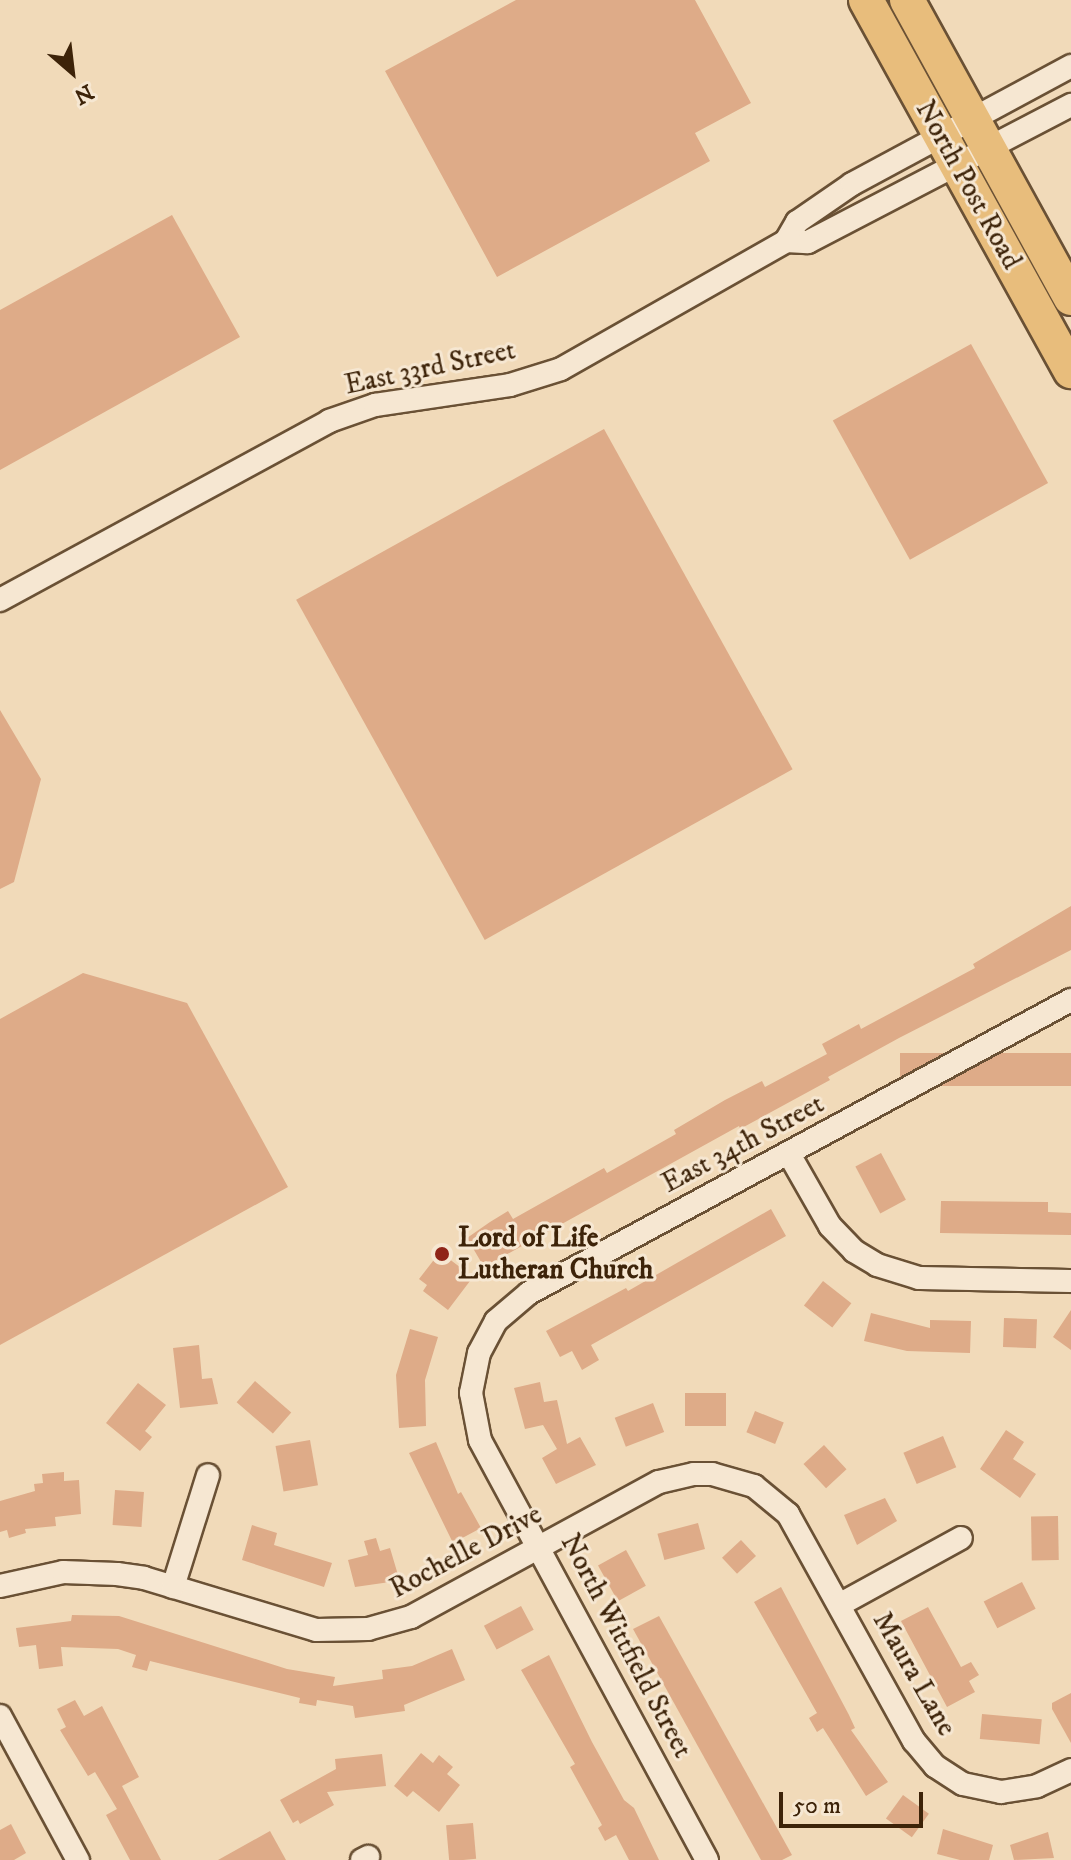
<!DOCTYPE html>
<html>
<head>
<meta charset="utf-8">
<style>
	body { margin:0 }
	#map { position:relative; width:1071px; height:1860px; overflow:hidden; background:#f1dab9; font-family:"IM FELL DW Pica",serif }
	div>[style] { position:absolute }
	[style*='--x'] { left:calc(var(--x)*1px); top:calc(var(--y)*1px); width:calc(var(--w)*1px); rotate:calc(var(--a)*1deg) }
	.building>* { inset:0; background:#deab88; transform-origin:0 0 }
	.roads { filter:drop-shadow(2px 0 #6a5135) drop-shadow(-2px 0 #6a5135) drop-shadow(0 2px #6a5135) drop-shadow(0 -2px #6a5135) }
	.minor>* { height:22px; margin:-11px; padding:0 11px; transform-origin:11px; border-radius:11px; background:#f6e7d2 }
	.primary>* { height:34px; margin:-17px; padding:0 17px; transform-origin:17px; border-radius:17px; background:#e8bd7c }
	.dots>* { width:22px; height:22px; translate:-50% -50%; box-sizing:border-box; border:4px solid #f6e7d2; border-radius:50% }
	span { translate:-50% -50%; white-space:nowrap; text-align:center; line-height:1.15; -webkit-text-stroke:6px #f6e7d2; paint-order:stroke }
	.street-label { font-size:28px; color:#3d2309 }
	.poi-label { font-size:28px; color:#3d2309; font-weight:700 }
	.left { translate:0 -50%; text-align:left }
	.north { position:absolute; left:32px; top:32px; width:80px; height:80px; -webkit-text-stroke:6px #f6e7d2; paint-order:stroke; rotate:152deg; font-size:22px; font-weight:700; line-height:32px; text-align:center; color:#3d2309 }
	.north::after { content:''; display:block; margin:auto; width:28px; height:36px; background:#3d2309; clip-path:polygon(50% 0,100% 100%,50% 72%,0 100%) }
	.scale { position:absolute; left:779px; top:1792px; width:144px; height:36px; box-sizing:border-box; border:4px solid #3d2309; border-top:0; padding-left:10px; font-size:24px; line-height:28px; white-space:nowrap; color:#3d2309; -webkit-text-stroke:6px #f6e7d2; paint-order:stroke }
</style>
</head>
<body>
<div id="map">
	<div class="building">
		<i style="clip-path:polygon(516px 0,695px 0,751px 103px,695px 133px,710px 161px,497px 277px,385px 71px)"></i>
		<i style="clip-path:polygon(172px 215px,240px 337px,0 470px,0 310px)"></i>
		<i style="left:971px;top:344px;width:159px;height:158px;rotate:61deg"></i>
		<i style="left:604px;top:429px;width:389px;height:352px;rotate:61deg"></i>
		<i style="clip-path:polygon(0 710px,41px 779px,14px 882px,0 889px)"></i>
		<i style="clip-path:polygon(1071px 906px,1071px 950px,899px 1038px,828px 1077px,830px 1080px,740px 1129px,739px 1126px,484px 1267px,467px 1238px,490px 1222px,508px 1211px,513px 1219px,604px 1168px,607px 1173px,676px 1134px,674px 1130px,725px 1100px,762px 1081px,765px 1087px,827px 1054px,822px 1044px,859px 1024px,861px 1029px,975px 968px,973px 964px)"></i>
		<i style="clip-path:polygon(83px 973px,187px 1003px,288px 1187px,0 1345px,0 1019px)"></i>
		<i style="left:1071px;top:1053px;width:33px;height:171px;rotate:90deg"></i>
		<i style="left:881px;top:1153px;width:53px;height:29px;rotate:62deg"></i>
		<i style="clip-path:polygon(941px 1201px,1048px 1202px,1048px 1212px,1071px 1213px,1071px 1235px,940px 1233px)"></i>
		<i style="clip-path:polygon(771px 1209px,786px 1236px,591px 1345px,599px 1360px,582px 1370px,572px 1351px,560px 1357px,546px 1331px,626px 1288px,628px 1291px)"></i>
		<i style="clip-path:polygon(440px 1252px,473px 1277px,448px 1310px,423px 1291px,427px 1285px,419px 1279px)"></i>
		<i style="left:823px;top:1281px;width:36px;height:31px;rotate:38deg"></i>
		<i style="clip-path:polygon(1071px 1310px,1071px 1350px,1053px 1337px)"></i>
		<i style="clip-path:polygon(871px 1313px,930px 1328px,930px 1320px,971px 1321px,970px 1353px,907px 1351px,864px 1341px)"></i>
		<i style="left:1004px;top:1318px;width:33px;height:29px;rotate:2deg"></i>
		<i style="clip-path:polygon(410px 1329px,438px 1337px,425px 1380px,426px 1426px,399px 1428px,396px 1375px)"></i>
		<i style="clip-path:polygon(199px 1345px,202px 1379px,212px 1378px,218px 1404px,180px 1408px,173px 1348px)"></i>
		<i style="left:255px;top:1381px;width:48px;height:28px;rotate:41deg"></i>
		<i style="clip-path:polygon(540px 1382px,544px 1402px,557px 1400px,567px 1444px,580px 1437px,596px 1465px,556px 1484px,542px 1458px,557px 1449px,543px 1425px,525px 1429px,514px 1388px)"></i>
		<i style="clip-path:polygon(138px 1383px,166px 1405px,145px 1431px,152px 1437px,140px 1451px,106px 1423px)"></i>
		<i style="left:685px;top:1393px;width:41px;height:33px"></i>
		<i style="left:653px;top:1403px;width:31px;height:41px;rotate:69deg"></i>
		<i style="left:755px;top:1411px;width:31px;height:23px;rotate:22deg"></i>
		<i style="clip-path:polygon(1006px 1430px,1024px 1442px,1013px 1459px,1036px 1474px,1020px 1498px,980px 1469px)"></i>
		<i style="left:943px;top:1436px;width:34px;height:43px;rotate:67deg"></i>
		<i style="left:310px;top:1440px;width:46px;height:35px;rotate:80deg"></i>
		<i style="clip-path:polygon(436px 1442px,458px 1494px,461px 1492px,481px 1528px,453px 1543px,409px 1453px)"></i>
		<i style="left:824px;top:1445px;width:33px;height:28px;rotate:47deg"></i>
		<i style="clip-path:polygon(64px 1472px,64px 1481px,79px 1480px,81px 1514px,55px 1517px,56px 1526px,25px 1529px,26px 1533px,9px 1538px,7px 1530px,0 1532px,0 1501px,35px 1491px,34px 1484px,43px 1483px,42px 1474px)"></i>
		<i style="left:115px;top:1490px;width:29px;height:35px;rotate:4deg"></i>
		<i style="clip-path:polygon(885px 1498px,897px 1521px,857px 1545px,844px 1515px)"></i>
		<i style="left:1058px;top:1516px;width:44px;height:27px;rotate:89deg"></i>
		<i style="left:698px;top:1523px;width:27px;height:42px;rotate:75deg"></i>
		<i style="clip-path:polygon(252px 1525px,277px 1533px,274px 1545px,332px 1563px,324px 1587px,242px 1560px)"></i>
		<i style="clip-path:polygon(376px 1538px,380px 1551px,390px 1548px,398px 1575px,389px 1578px,390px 1582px,355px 1587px,348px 1560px,368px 1555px,364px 1541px)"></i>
		<i style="left:741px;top:1540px;width:22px;height:26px;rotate:47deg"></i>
		<i style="left:626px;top:1550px;width:41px;height:32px;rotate:61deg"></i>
		<i style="left:1022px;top:1582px;width:30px;height:43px;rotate:63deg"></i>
		<i style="clip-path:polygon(781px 1587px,849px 1715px,855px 1728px,851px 1730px,888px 1782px,866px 1796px,823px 1728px,817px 1732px,809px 1718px,817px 1713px,754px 1602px)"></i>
		<i style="left:521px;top:1606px;width:27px;height:42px;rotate:62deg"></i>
		<i style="clip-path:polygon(928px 1607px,961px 1667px,971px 1662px,979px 1675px,969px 1681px,975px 1692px,947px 1707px,901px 1621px)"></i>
		<i style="clip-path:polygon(72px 1615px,119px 1616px,287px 1669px,335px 1677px,333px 1686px,383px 1679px,382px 1670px,412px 1666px,452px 1649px,465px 1680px,404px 1705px,405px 1711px,355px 1718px,353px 1706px,317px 1700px,316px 1706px,299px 1703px,300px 1698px,150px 1661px,147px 1671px,132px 1667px,136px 1655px,118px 1649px,61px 1647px,63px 1666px,39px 1669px,36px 1645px,19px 1647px,16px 1628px,71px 1621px)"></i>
		<i style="clip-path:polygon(659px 1616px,792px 1855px,782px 1860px,761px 1860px,633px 1629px)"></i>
		<i style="clip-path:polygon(549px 1655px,592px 1742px,624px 1800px,634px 1808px,659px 1860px,629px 1860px,616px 1835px,605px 1841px,598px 1828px,602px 1825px,570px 1767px,575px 1764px,521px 1670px)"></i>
		<i style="clip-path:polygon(1071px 1693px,1071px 1743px,1052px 1709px,1052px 1703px)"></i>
		<i style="clip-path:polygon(75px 1700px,84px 1716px,102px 1706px,113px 1727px,139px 1777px,122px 1786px,161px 1860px,130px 1860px,106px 1815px,117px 1809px,95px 1772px,88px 1776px,60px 1730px,66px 1727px,57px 1709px)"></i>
		<i style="left:982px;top:1714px;width:60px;height:25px;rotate:5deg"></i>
		<i style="clip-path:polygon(421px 1753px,433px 1763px,439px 1755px,453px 1767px,447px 1774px,460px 1785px,439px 1812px,413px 1791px,407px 1797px,394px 1786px)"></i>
		<i style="clip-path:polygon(382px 1754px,386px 1786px,327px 1792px,334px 1805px,300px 1824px,298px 1820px,293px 1823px,280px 1800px,336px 1769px,335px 1759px)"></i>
		<i style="left:903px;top:1795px;width:32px;height:29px;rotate:36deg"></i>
		<i style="left:473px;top:1823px;width:36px;height:27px;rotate:85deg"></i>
		<i style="clip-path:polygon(11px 1824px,26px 1853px,14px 1860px,0 1860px,0 1830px)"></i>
		<i style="clip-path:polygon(943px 1829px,993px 1845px,989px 1860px,960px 1860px,937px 1854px)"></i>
		<i style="clip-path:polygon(270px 1831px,286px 1860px,218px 1860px)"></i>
		<i style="clip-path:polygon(1048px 1832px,1054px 1858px,1014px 1860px,1010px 1845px)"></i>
	</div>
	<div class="roads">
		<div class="minor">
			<i style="--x:786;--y:241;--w:22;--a:-60"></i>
			<i style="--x:797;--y:222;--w:67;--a:-34.6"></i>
			<i style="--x:852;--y:184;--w:249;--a:-28.3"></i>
			<i style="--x:0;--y:600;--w:375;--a:-28.5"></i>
			<i style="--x:329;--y:421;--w:49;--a:-19.2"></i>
			<i style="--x:375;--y:405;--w:136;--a:-8.4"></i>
			<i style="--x:510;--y:385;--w:53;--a:-17.4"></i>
			<i style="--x:561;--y:369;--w:259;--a:-29.6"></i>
			<i style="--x:786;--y:241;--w:22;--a:3"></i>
			<i style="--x:808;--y:242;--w:297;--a:-27.5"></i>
			<i style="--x:789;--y:1154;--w:83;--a:60.3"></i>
			<i style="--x:830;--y:1226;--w:35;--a:46"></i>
			<i style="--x:854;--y:1251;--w:27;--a:31"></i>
			<i style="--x:877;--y:1265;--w:44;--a:17.2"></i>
			<i style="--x:919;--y:1278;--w:152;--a:1.1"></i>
			<i style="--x:0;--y:1586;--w:65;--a:-12.5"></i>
			<i style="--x:63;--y:1572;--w:54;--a:2.1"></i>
			<i style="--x:117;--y:1574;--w:27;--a:8"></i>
			<i style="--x:144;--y:1578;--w:180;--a:16.8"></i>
			<i style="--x:316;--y:1630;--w:52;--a:-1.1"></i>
			<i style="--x:368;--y:1629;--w:45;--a:-15.6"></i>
			<i style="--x:411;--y:1617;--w:282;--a:-28.6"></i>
			<i style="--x:659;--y:1482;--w:36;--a:-13"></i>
			<i style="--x:694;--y:1474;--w:18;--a:0"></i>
			<i style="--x:712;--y:1474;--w:44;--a:15.9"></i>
			<i style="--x:754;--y:1486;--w:44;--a:39.5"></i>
			<i style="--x:788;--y:1514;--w:260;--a:61"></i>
			<i style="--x:914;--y:1741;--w:33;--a:50"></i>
			<i style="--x:935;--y:1766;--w:33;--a:33"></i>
			<i style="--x:963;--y:1784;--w:39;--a:12"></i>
			<i style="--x:1001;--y:1792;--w:36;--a:-9"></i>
			<i style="--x:1037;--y:1786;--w:38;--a:-25"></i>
			<i style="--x:173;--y:1587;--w:117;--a:-72.6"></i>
			<i style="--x:839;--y:1605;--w:139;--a:-28.8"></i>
			<i style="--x:0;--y:1716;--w:164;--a:61.6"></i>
			<i style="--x:362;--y:1860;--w:7;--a:-27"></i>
			<i style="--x:707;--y:1860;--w:477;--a:-118.4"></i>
			<i style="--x:480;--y:1440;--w:48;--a:-100.8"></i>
			<i style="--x:471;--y:1393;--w:41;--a:-78.7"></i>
			<i style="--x:479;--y:1353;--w:36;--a:-62"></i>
			<i style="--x:496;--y:1321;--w:43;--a:-40.3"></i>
			<i style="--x:529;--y:1293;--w:616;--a:-28.4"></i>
		</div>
		<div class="primary">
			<i style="--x:866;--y:0;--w:424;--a:61.1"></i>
			<i style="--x:907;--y:0;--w:340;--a:61.2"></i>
		</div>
	</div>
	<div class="dots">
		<i style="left:442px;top:1254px;background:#8f2418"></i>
	</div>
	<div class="street-label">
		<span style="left:968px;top:185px;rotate:61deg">North Post Road</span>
		<span style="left:430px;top:368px;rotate:-12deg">East 33rd Street</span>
		<span style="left:743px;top:1144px;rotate:-28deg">East 34th Street</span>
		<span style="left:466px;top:1552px;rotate:-28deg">Rochelle Drive</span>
		<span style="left:626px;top:1646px;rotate:62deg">North Wittfield Street</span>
		<span style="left:914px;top:1674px;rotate:60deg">Maura Lane</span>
	</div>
	<div class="poi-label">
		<span class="left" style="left:458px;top:1254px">Lord of Life<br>Lutheran Church</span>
	</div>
	<div class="north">N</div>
	<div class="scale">50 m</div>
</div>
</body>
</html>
